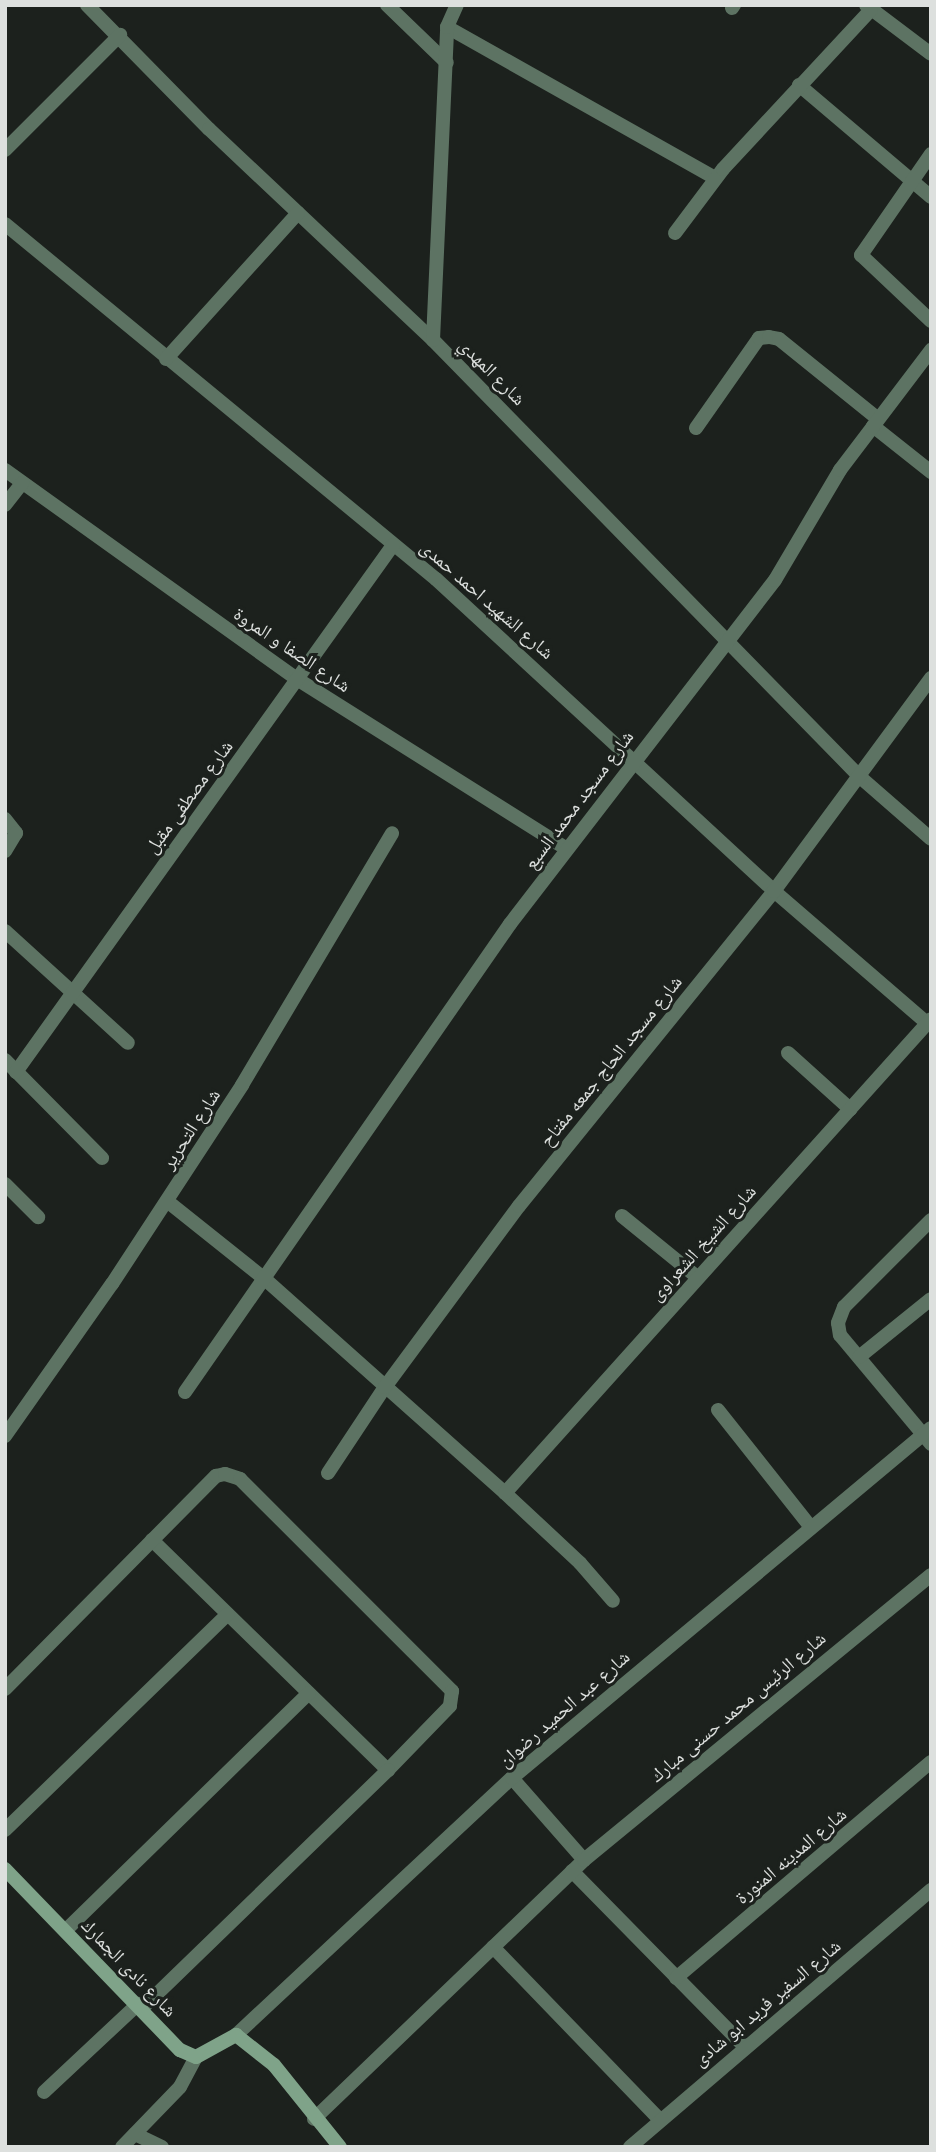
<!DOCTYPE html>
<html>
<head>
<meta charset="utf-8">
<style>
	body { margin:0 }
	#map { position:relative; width:936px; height:2152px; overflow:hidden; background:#1c211d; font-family:Montserrat,"Noto Naskh Arabic",sans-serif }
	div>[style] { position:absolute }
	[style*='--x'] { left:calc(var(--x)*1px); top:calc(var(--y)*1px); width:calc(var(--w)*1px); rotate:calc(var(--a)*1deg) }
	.street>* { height:14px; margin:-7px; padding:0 7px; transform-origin:7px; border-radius:7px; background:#5d7363 }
	.secondary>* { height:14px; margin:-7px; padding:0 7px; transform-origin:7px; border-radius:7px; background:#7fa389 }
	span { translate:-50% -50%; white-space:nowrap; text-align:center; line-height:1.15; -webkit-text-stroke:6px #1c211d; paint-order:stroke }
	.street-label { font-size:19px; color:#dde0de }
	.frame { position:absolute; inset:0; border:7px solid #dde0de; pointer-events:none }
</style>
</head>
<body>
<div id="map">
	<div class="street">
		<i style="--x:87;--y:5;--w:174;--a:45.5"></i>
		<i style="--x:209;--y:129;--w:308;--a:43.3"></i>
		<i style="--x:433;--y:340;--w:611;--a:45.66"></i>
		<i style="--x:860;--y:777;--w:94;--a:41.1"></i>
		<i style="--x:387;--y:5;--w:83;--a:44"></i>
		<i style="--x:866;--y:5;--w:81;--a:37"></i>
		<i style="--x:732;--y:8;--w:4;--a:-56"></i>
		<i style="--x:447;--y:27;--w:308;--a:29.4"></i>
		<i style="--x:799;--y:85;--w:173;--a:40.3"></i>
		<i style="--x:5;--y:150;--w:163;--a:-45"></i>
		<i style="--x:931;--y:154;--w:123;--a:124.7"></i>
		<i style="--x:861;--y:255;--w:96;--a:43.3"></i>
		<i style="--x:5;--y:224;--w:558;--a:39.48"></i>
		<i style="--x:436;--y:579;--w:460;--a:42.7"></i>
		<i style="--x:774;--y:891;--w:202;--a:40.8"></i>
		<i style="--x:675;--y:233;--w:80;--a:-53.1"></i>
		<i style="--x:723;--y:169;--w:217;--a:-47.1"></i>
		<i style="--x:433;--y:340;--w:313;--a:-87.4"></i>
		<i style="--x:447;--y:27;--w:24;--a:-66"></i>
		<i style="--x:166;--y:359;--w:197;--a:-47.9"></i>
		<i style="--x:873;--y:426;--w:74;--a:38.4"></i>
		<i style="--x:696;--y:428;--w:110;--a:-55"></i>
		<i style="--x:759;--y:338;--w:10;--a:-6"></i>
		<i style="--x:769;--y:337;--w:10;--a:11"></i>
		<i style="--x:779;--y:339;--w:127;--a:38.9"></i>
		<i style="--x:5;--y:470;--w:359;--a:35.6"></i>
		<i style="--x:297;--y:679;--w:319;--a:32.2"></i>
		<i style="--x:5;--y:505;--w:28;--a:-52"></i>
		<i style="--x:5;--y:819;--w:18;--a:52"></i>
		<i style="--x:16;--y:833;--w:21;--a:121"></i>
		<i style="--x:5;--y:931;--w:166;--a:42.3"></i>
		<i style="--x:788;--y:1053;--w:84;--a:42.1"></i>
		<i style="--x:5;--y:1060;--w:138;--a:45.3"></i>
		<i style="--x:16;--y:1072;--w:648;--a:-54.42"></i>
		<i style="--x:5;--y:1184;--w:47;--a:45"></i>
		<i style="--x:167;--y:1201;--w:127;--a:38.6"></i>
		<i style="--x:266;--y:1280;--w:320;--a:41.7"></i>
		<i style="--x:505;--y:1493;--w:103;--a:43"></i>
		<i style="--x:580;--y:1563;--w:50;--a:49"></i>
		<i style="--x:622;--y:1216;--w:97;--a:39.1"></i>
		<i style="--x:931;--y:1220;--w:123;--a:135"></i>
		<i style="--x:844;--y:1307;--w:17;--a:111"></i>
		<i style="--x:838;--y:1323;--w:12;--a:81"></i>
		<i style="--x:840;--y:1335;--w:142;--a:50.1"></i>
		<i style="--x:859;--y:1357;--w:92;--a:-38.9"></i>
		<i style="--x:185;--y:1392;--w:570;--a:-55.22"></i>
		<i style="--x:510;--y:924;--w:434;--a:-52.4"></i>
		<i style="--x:775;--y:580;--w:128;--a:-59.4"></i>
		<i style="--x:840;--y:470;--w:151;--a:-52.8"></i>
		<i style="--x:718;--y:1410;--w:148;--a:51.6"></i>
		<i style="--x:5;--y:1436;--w:186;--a:-54.9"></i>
		<i style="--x:112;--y:1284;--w:238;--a:-56.8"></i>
		<i style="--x:242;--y:1085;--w:293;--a:-59.2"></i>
		<i style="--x:328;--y:1473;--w:103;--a:-56.5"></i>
		<i style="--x:385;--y:1387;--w:225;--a:-53.5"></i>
		<i style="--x:519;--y:1206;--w:405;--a:-51"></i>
		<i style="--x:774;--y:891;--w:265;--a:-53.6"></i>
		<i style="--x:505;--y:1493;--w:637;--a:-48.05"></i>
		<i style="--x:152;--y:1540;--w:330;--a:44.3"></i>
		<i style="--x:5;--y:1689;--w:300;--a:-45.3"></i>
		<i style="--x:216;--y:1476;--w:9;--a:-13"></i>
		<i style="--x:225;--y:1474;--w:16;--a:18"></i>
		<i style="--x:240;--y:1479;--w:300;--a:45"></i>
		<i style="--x:452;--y:1691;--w:15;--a:98"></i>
		<i style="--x:450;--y:1706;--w:89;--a:134.1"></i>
		<i style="--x:388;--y:1770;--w:342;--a:135.9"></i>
		<i style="--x:512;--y:1778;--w:109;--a:48.7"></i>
		<i style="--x:5;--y:1830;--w:310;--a:-44.1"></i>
		<i style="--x:572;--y:1871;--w:247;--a:45.5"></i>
		<i style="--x:66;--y:1930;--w:339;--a:-44.3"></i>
		<i style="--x:493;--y:1947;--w:240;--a:46"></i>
		<i style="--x:676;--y:1978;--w:334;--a:-40.3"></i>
		<i style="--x:236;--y:2035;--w:377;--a:-43"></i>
		<i style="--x:512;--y:1778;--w:546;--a:-39.87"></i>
		<i style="--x:44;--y:2092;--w:129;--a:-43.1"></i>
		<i style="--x:314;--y:2119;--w:374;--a:-43.8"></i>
		<i style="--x:584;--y:1860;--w:449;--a:-39.4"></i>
		<i style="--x:135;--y:2134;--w:30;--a:26"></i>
		<i style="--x:122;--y:2147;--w:83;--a:-46"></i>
		<i style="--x:180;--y:2087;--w:34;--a:-62"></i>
		<i style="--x:630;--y:2147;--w:396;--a:-40.5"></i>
	</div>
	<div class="secondary">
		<i style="--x:5;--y:1869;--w:252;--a:46"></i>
		<i style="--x:180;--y:2050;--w:17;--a:24"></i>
		<i style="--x:196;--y:2057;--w:46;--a:-28.8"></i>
		<i style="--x:236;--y:2035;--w:48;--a:38.3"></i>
		<i style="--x:274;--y:2065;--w:105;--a:51.2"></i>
	</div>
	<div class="street-label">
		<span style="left:492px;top:372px;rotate:45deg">شارع المهدي</span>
		<span style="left:487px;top:600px;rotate:41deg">شارع الشهيد احمد حمدى</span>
		<span style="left:292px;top:650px;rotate:34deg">شارع الصفا و المروة</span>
		<span style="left:189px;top:797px;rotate:-54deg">شارع مصطفى مقبل</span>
		<span style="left:579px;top:800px;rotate:-53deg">شارع مسجد محمد السبع</span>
		<span style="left:611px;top:1061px;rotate:-51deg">شارع مسجد الحاج جمعه مفتاح</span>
		<span style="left:191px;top:1129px;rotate:-57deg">شارع التحرير</span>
		<span style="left:703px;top:1243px;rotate:-48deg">شارع الشيخ الشعراوى</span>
		<span style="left:738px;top:1707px;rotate:-40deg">شارع الرئيس محمد حسنى مبارك</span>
		<span style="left:564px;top:1709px;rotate:-41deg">شارع عبد الحميد رضوان</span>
		<span style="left:791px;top:1856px;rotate:-40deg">شارع المدينه المنورة</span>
		<span style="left:129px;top:1968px;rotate:46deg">شارع نادى الجمارك</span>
		<span style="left:767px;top:2003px;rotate:-40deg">شارع السفير فريد ابو شادى</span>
	</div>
	<div class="frame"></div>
</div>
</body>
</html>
